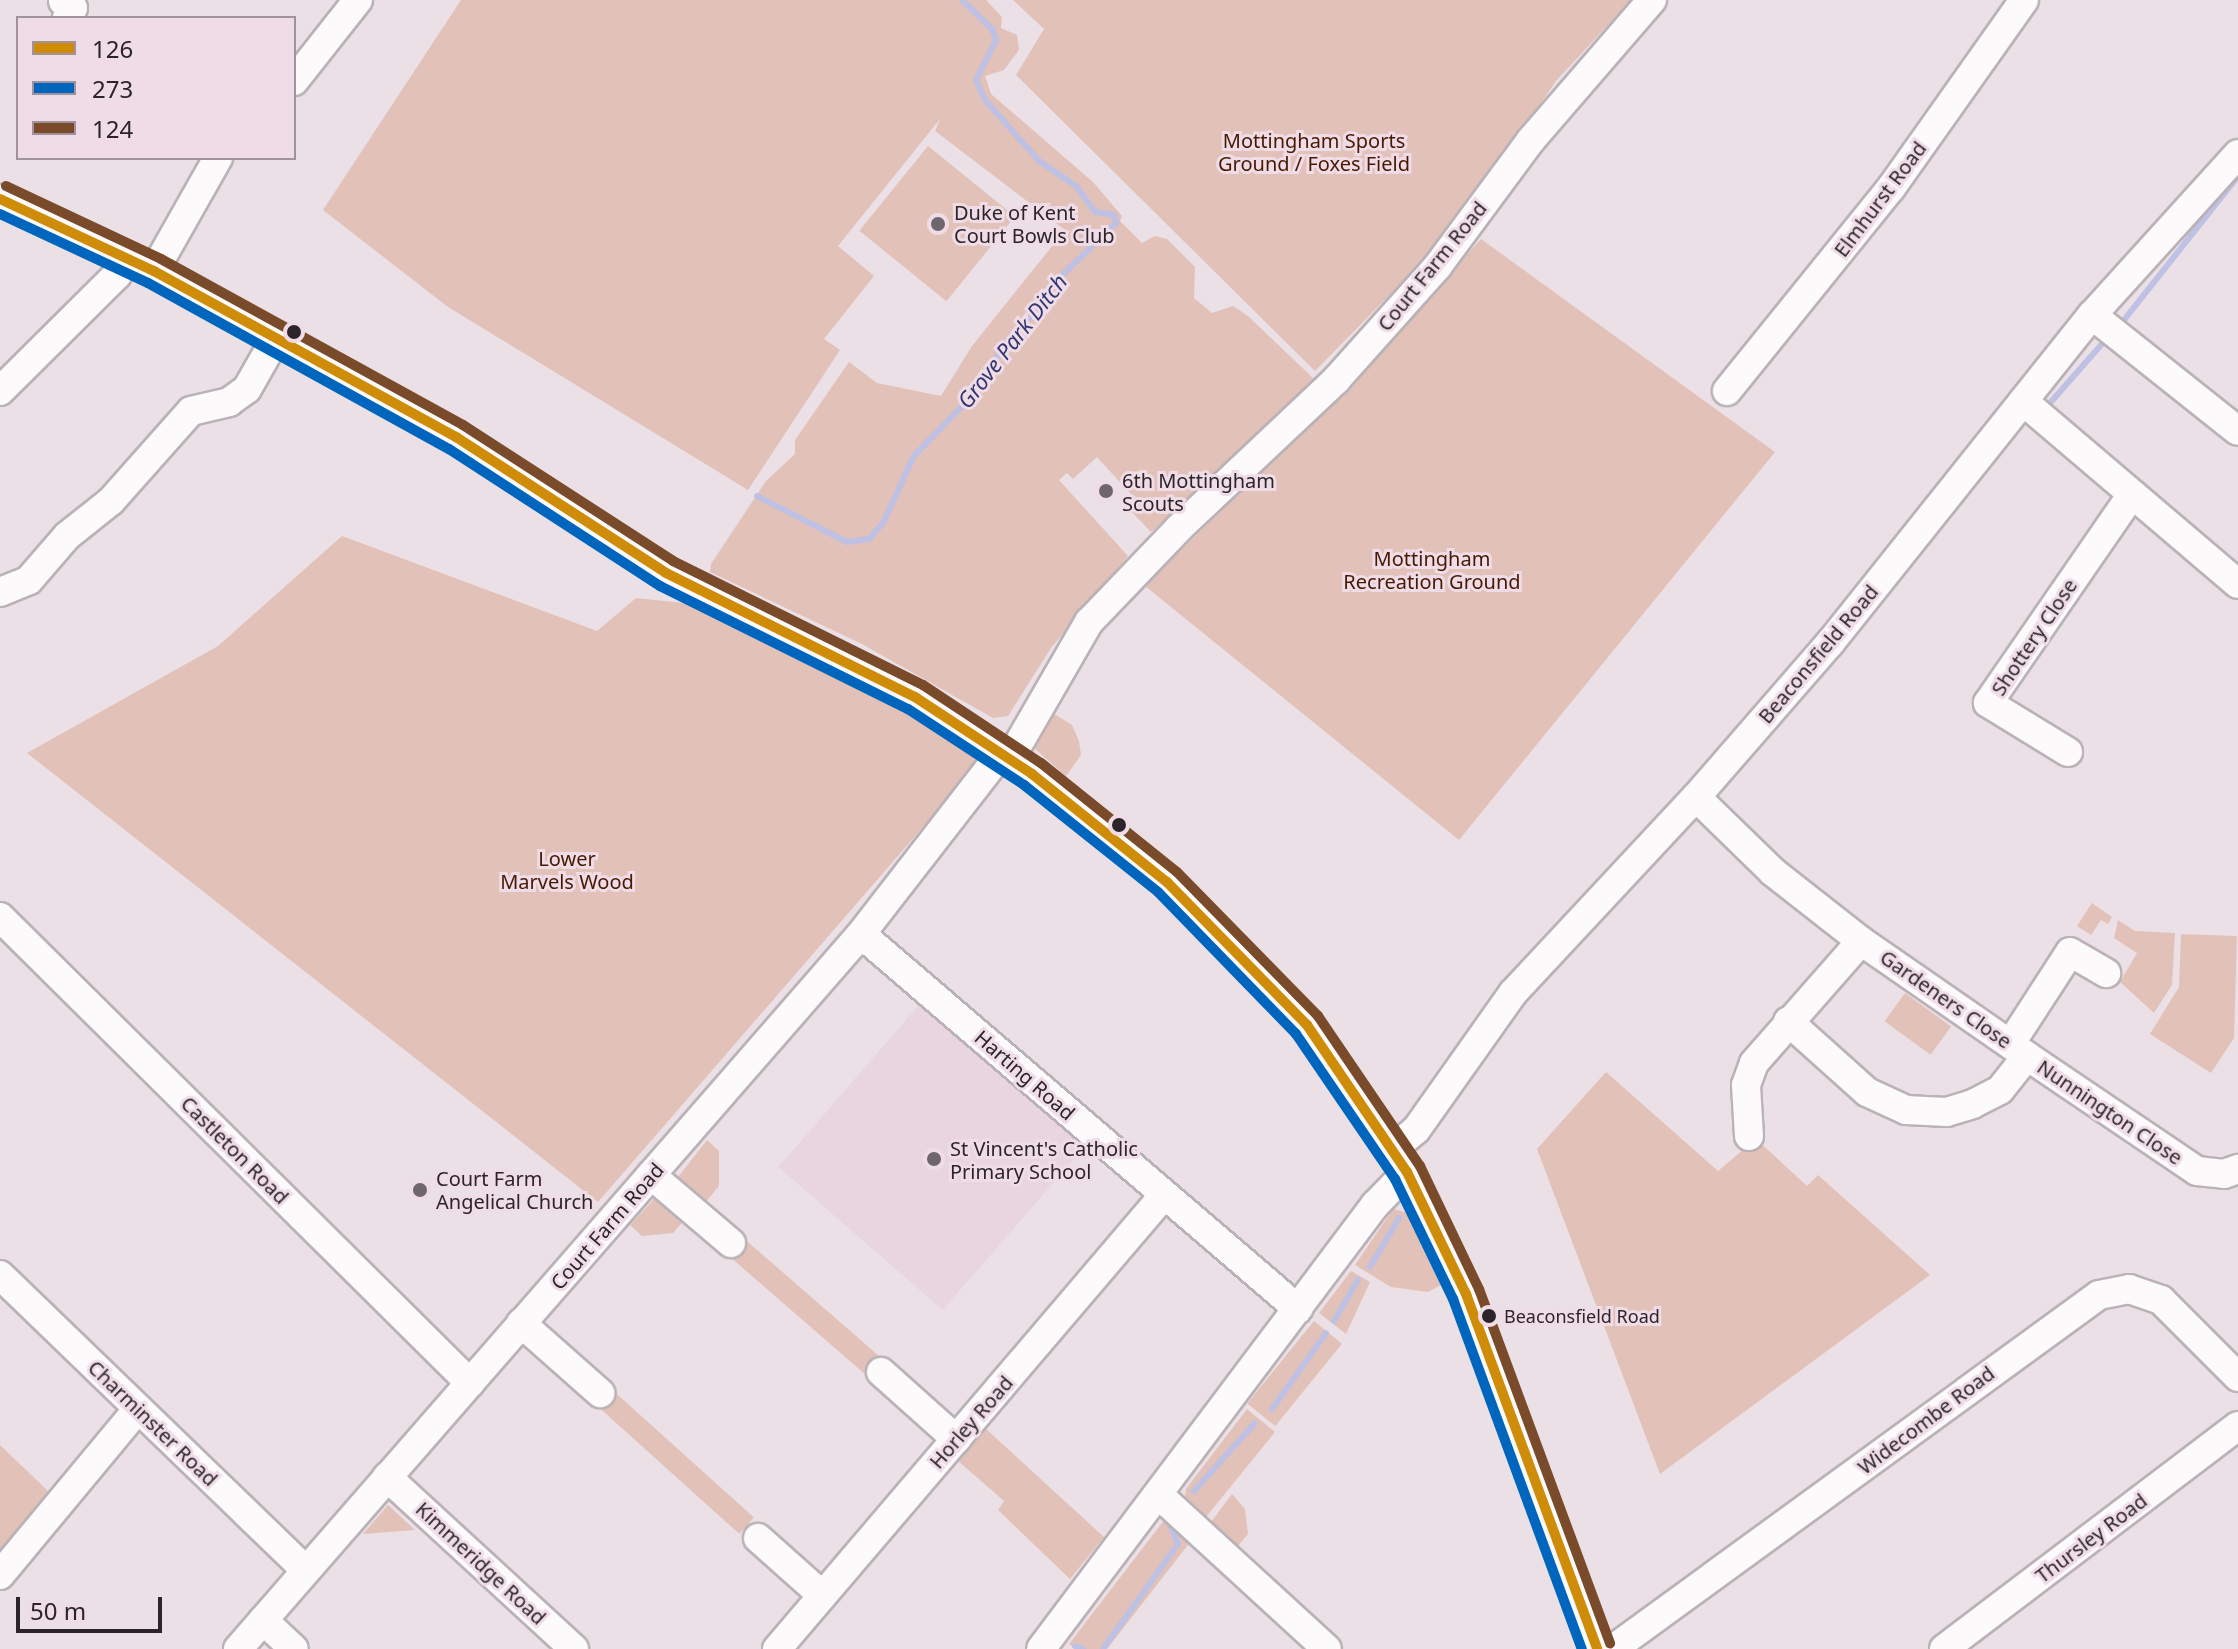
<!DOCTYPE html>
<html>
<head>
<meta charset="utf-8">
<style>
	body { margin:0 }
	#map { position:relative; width:2238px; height:1649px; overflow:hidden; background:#ebe0e6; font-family:"Noto Sans",sans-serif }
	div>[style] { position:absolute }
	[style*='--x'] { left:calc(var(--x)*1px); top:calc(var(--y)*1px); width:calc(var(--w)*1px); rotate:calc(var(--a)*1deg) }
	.built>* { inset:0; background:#e8d5e0; transform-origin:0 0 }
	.green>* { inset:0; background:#e2c1b8; transform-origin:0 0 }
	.stream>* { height:6px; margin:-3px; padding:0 3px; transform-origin:3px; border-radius:3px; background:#bec0e4 }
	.roads { filter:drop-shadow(2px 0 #bab2b6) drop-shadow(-2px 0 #bab2b6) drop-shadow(0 2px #bab2b6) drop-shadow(0 -2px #bab2b6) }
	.minor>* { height:28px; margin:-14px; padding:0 14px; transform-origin:14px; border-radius:14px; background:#fcfafb }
	.bus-1>* { height:10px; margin:-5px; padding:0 5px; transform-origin:5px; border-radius:5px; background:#ce8c08 }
	.bus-2>* { height:10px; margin:-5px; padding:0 5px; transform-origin:5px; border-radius:5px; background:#0065bd }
	.bus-3>* { height:10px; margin:-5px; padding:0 5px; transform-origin:5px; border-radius:5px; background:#7a4b2a }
	.dots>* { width:22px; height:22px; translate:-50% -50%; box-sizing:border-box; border:4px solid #efdce7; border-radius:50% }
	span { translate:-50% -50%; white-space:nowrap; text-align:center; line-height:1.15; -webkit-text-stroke:6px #efdce7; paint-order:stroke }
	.bus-label { font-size:18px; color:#2b2529 }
	.left { translate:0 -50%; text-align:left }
	.park-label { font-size:20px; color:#471901 }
	.street-label { font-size:20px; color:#2b2529 }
	.poi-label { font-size:20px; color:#2b2529 }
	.water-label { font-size:22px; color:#323772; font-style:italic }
	.legend { position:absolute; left:16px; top:16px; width:280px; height:144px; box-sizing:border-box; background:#efdce7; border:2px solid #a1939b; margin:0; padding:10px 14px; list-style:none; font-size:24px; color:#2b2529 }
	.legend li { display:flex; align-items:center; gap:16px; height:40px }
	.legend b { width:40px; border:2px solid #a1939b }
	.scale { position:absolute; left:16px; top:1597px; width:146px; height:36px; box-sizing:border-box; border:4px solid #2b2529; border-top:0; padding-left:10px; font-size:24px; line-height:28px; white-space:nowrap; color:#2b2529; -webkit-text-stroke:6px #efdce7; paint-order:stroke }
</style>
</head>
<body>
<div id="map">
	<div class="built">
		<i style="left:920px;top:1004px;width:218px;height:216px;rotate:41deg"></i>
	</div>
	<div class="green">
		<i style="clip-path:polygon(461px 0,986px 0,1002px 17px,1001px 28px,1017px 35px,1019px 50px,1004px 70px,985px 76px,991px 94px,1093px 182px,1122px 216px,1120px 221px,1142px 243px,1155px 236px,1167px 239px,1195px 267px,1194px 298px,1212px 313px,1233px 306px,1248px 316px,1314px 379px,1309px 392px,1151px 532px,1131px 511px,1139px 503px,1097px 457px,1073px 479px,1067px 473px,1059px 480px,1128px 556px,1051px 648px,1008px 716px,993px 718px,862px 644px,710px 572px,711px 564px,766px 481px,795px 454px,795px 440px,849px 362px,877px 383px,941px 396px,972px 346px,1065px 230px,935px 131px,940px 119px,838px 246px,874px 276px,824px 339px,840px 350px,748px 490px,448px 307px,323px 210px)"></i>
		<i style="clip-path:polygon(1013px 0,1631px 0,1556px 81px,1456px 227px,1315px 371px,1016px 75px,1044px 29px)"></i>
		<i style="left:928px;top:146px;width:112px;height:109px;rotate:39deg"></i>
		<i style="clip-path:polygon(1481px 239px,1775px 452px,1459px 840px,1145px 586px,1346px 387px)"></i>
		<i style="clip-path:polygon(342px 536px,597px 631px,636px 598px,684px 603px,707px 598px,837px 661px,975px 747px,981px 760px,598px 1202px,27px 753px,218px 646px)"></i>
		<i style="clip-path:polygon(1053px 713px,1072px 725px,1079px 741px,1081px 755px,1066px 776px,1035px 749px)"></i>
		<i style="clip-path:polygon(2092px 903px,2112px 917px,2108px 924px,2101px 920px,2091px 935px,2077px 926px)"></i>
		<i style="clip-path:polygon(2118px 920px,2135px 931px,2175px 933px,2172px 985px,2154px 1013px,2120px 982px,2137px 953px,2114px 938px)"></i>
		<i style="clip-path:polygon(2181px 934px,2237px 936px,2234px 1038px,2211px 1073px,2150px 1034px,2179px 987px)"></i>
		<i style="left:1905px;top:993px;width:57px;height:35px;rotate:36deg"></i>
		<i style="clip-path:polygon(1606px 1072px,1718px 1171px,1756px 1139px,1807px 1186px,1818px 1175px,1930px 1275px,1660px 1474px,1537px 1149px)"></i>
		<i style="clip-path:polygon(707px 1140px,719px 1151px,719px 1186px,704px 1204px,678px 1177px)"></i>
		<i style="clip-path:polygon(657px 1196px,686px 1218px,673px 1233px,642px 1236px,630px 1225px)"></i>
		<i style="clip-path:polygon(1393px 1209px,1408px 1213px,1441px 1285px,1428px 1292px,1391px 1287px,1355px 1265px)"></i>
		<i style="left:741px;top:1236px;width:192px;height:23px;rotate:41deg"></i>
		<i style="clip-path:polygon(1351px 1271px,1370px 1282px,1346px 1334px,1319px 1313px)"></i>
		<i style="left:1314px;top:1321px;width:36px;height:106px;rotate:39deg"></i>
		<i style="left:609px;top:1387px;width:195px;height:22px;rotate:42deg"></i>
		<i style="clip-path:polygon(1247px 1409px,1275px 1432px,1206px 1517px,1185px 1496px,1186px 1489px)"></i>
		<i style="clip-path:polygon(985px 1428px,1104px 1537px,1070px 1579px,998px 1510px,1004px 1501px,957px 1460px)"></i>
		<i style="clip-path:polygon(0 1445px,48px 1491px,0 1553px)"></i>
		<i style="clip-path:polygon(1232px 1494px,1245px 1509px,1248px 1534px,1238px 1546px,1211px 1522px)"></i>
		<i style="clip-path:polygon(388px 1505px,415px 1530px,363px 1534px)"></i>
		<i style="clip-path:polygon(1165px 1519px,1191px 1541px,1107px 1649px,1076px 1649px,1069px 1644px)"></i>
	</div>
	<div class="stream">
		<i style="--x:2124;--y:320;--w:184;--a:-51.6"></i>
		<i style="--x:2050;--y:403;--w:77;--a:-48.7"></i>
		<i style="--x:757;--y:496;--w:101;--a:27.1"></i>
		<i style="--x:847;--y:542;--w:22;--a:-8"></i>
		<i style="--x:869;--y:539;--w:21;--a:-49"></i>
		<i style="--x:883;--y:523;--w:74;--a:-65.2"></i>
		<i style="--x:914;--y:456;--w:81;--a:-46"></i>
		<i style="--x:970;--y:398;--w:77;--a:-56.7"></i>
		<i style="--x:1012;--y:334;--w:42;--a:-43.1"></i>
		<i style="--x:1043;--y:305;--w:21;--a:-67"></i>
		<i style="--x:1051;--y:286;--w:91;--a:-44.1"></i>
		<i style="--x:1116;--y:223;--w:8;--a:-104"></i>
		<i style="--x:1114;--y:215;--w:19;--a:-171"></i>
		<i style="--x:1095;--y:212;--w:32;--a:-126"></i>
		<i style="--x:1076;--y:186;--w:45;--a:-146"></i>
		<i style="--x:1039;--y:161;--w:81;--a:-131.5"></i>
		<i style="--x:985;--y:100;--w:22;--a:-114"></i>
		<i style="--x:976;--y:80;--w:45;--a:-63.4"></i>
		<i style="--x:996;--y:40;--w:10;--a:-107"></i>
		<i style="--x:993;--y:30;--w:43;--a:-135.9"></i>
		<i style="--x:1370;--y:1267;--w:57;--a:-59.4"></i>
		<i style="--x:1334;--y:1321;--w:48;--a:-59.7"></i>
		<i style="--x:1272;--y:1409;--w:93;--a:-54.6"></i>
		<i style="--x:1194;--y:1491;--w:91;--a:-48.1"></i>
		<i style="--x:1075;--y:1646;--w:9;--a:21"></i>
		<i style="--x:1103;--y:1649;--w:129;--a:-54.5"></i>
		<i style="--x:1178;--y:1544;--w:23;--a:-113"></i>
	</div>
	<div class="roads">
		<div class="minor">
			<i style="--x:63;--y:1;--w:12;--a:35"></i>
			<i style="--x:73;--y:8;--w:12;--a:121"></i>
			<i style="--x:294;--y:81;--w:103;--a:-51.7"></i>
			<i style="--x:0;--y:199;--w:170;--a:25.1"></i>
			<i style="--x:154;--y:271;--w:345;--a:28.8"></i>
			<i style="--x:456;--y:437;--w:250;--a:32.9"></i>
			<i style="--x:666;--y:573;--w:278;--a:26.5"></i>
			<i style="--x:915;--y:697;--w:140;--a:33.3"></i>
			<i style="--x:1032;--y:774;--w:173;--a:38.7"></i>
			<i style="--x:1167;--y:882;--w:200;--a:45.6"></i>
			<i style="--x:1307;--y:1025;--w:178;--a:55.8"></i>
			<i style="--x:1407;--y:1172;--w:136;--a:64.2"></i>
			<i style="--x:1466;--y:1294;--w:378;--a:69.7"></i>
			<i style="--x:154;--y:271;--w:130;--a:-60.5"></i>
			<i style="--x:2092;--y:315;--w:186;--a:38.5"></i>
			<i style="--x:0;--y:391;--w:165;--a:-44.8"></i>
			<i style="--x:117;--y:275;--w:18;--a:-61"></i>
			<i style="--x:1727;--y:391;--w:261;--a:-51.1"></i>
			<i style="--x:1891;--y:188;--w:230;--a:-54.7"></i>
			<i style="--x:2023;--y:401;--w:282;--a:40.4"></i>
			<i style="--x:0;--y:592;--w:31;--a:-22"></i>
			<i style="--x:29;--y:580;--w:58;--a:-49.2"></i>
			<i style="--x:67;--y:536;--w:56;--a:-38.5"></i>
			<i style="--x:111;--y:501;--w:120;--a:-48.4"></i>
			<i style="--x:191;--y:411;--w:39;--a:-13"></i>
			<i style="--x:229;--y:402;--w:22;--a:-36"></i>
			<i style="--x:247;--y:389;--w:59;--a:-60.4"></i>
			<i style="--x:2068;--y:752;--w:94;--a:-148.5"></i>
			<i style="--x:1988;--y:703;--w:254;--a:-55.4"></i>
			<i style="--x:1696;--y:797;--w:107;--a:44.2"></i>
			<i style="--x:1773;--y:872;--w:112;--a:38.1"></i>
			<i style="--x:1861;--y:941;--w:202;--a:34.7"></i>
			<i style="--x:2027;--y:1056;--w:43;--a:128.5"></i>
			<i style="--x:2000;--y:1090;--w:30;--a:153"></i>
			<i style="--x:1973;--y:1104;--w:27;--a:163"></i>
			<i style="--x:1947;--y:1112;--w:41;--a:-177.2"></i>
			<i style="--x:1906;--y:1110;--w:43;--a:-155.2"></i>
			<i style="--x:1867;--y:1092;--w:106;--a:-138.1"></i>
			<i style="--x:0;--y:917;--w:662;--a:44.76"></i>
			<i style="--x:861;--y:934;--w:576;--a:40.63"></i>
			<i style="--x:2011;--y:1043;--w:108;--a:-57"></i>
			<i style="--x:2070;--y:952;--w:42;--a:30.3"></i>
			<i style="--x:2027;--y:1056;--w:205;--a:34.1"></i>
			<i style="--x:2197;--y:1171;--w:27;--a:6"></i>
			<i style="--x:2224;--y:1174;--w:15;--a:-20"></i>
			<i style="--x:1749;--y:1136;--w:51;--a:-93.4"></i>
			<i style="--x:1746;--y:1085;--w:23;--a:-70"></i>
			<i style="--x:1754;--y:1063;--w:162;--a:-48.7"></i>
			<i style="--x:1393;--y:1149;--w:30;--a:-40"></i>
			<i style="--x:1416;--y:1130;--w:168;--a:-54.7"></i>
			<i style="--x:1513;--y:993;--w:268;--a:-47"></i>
			<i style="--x:1696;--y:797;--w:204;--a:-49"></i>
			<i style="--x:1830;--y:643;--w:420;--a:-51.4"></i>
			<i style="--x:2092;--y:315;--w:217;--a:-47.8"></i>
			<i style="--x:651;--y:1175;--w:105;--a:40.4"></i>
			<i style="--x:0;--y:1275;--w:425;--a:44"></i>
			<i style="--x:521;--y:1323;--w:106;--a:41.5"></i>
			<i style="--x:881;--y:1372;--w:101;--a:41.8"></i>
			<i style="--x:387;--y:1477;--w:254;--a:42.6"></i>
			<i style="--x:1160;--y:1496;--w:226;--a:42.5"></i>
			<i style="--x:758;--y:1538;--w:86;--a:41.7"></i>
			<i style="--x:0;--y:1575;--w:216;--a:-50.3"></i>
			<i style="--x:263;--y:1620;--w:42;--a:43.1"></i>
			<i style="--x:238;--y:1649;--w:948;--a:-48.93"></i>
			<i style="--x:861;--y:934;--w:214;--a:-52.2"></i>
			<i style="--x:992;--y:765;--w:27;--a:-33"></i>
			<i style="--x:1015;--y:750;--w:148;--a:-60"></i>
			<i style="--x:1089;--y:622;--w:130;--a:-46.2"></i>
			<i style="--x:1179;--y:528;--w:216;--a:-43.3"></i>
			<i style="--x:1336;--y:380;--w:152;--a:-48.2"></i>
			<i style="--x:1437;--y:267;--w:158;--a:-53.5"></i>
			<i style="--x:1531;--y:140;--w:185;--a:-49.2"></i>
			<i style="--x:777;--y:1649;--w:597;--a:-49.55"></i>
			<i style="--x:1041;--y:1649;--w:556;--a:-53.05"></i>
			<i style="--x:1375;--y:1205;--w:46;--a:-45.9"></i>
			<i style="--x:1613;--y:1649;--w:601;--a:-36.07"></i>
			<i style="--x:2099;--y:1295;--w:31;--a:-11"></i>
			<i style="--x:2129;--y:1289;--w:34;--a:19"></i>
			<i style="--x:2161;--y:1300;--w:109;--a:45"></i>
			<i style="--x:1944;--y:1649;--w:369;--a:-37.2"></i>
		</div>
	</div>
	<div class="bus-1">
		<i style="--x:0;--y:199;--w:170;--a:25.1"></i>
		<i style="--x:154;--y:271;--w:345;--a:28.8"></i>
		<i style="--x:456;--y:437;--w:250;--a:32.9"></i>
		<i style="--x:666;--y:573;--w:278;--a:26.5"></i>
		<i style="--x:915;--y:697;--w:140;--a:33.3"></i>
		<i style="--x:1032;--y:774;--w:173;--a:38.7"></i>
		<i style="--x:1167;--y:882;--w:200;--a:45.6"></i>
		<i style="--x:1307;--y:1025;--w:178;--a:55.8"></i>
		<i style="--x:1407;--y:1172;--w:136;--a:64.2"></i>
		<i style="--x:1466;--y:1294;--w:378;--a:69.7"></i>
	</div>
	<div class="bus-2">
		<i style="--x:0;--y:214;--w:163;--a:25"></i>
		<i style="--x:148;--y:283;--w:344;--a:28.9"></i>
		<i style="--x:449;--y:449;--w:252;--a:33"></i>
		<i style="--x:660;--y:586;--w:277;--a:26.4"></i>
		<i style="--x:908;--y:709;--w:139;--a:33.2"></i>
		<i style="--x:1024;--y:785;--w:171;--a:38.6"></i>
		<i style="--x:1158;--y:892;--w:198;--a:45.8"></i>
		<i style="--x:1296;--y:1034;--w:176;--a:55.7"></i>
		<i style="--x:1395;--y:1179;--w:133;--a:64.2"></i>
		<i style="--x:1453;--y:1299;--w:373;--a:69.8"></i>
	</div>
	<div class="bus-3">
		<i style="--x:6;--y:186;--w:171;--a:25.2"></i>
		<i style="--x:161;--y:259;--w:345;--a:28.8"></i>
		<i style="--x:463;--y:425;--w:250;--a:32.9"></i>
		<i style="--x:673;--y:561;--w:279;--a:26.4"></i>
		<i style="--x:923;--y:685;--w:141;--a:33.5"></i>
		<i style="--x:1041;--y:763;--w:174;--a:38.7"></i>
		<i style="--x:1177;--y:872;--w:202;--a:45.6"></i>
		<i style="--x:1318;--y:1016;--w:181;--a:55.8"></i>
		<i style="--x:1420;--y:1166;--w:136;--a:64.4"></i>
		<i style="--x:1479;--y:1289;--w:378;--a:69.7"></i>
	</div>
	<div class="dots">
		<i style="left:938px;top:224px;background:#6e666b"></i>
		<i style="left:294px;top:332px;background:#2b2529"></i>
		<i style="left:1106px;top:491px;background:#6e666b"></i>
		<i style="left:1119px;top:825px;background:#2b2529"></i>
		<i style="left:934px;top:1159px;background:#6e666b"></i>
		<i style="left:420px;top:1190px;background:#6e666b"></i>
		<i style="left:1489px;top:1316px;background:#2b2529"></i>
	</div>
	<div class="bus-label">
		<span class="left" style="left:1504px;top:1316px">Beaconsfield Road</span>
	</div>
	<div class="park-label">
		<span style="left:1314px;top:152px">Mottingham Sports<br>Ground / Foxes Field</span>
		<span style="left:1432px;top:570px">Mottingham<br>Recreation Ground</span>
		<span style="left:567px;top:870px">Lower<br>Marvels Wood</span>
	</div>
	<div class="street-label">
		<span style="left:1880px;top:199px;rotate:-53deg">Elmhurst Road</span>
		<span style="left:1432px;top:266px;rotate:-51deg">Court Farm Road</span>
		<span style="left:2034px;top:637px;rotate:-56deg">Shottery Close</span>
		<span style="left:1818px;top:654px;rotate:-50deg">Beaconsfield Road</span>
		<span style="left:1946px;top:999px;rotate:35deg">Gardeners Close</span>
		<span style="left:1025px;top:1075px;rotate:41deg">Harting Road</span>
		<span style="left:2110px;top:1112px;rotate:34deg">Nunnington Close</span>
		<span style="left:235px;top:1150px;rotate:45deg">Castleton Road</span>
		<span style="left:607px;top:1226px;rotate:-49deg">Court Farm Road</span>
		<span style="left:1926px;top:1420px;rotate:-37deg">Widecombe Road</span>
		<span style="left:971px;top:1422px;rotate:-49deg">Horley Road</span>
		<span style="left:153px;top:1423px;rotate:44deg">Charminster Road</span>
		<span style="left:2091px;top:1538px;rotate:-37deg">Thursley Road</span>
		<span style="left:481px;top:1563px;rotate:43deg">Kimmeridge Road</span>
	</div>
	<div class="poi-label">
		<span class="left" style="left:954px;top:224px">Duke of Kent<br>Court Bowls Club</span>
		<span class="left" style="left:1122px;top:492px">6th Mottingham<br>Scouts</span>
		<span class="left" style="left:950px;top:1160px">St Vincent's Catholic<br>Primary School</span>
		<span class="left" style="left:436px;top:1190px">Court Farm<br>Angelical Church</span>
	</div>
	<div class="water-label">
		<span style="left:1012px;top:341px;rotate:-52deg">Grove Park Ditch</span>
	</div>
	<ul class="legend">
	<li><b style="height:10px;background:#ce8c08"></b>126</li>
	<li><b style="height:10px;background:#0065bd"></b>273</li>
	<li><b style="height:10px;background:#7a4b2a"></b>124</li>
	</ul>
	<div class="scale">50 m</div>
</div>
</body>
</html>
